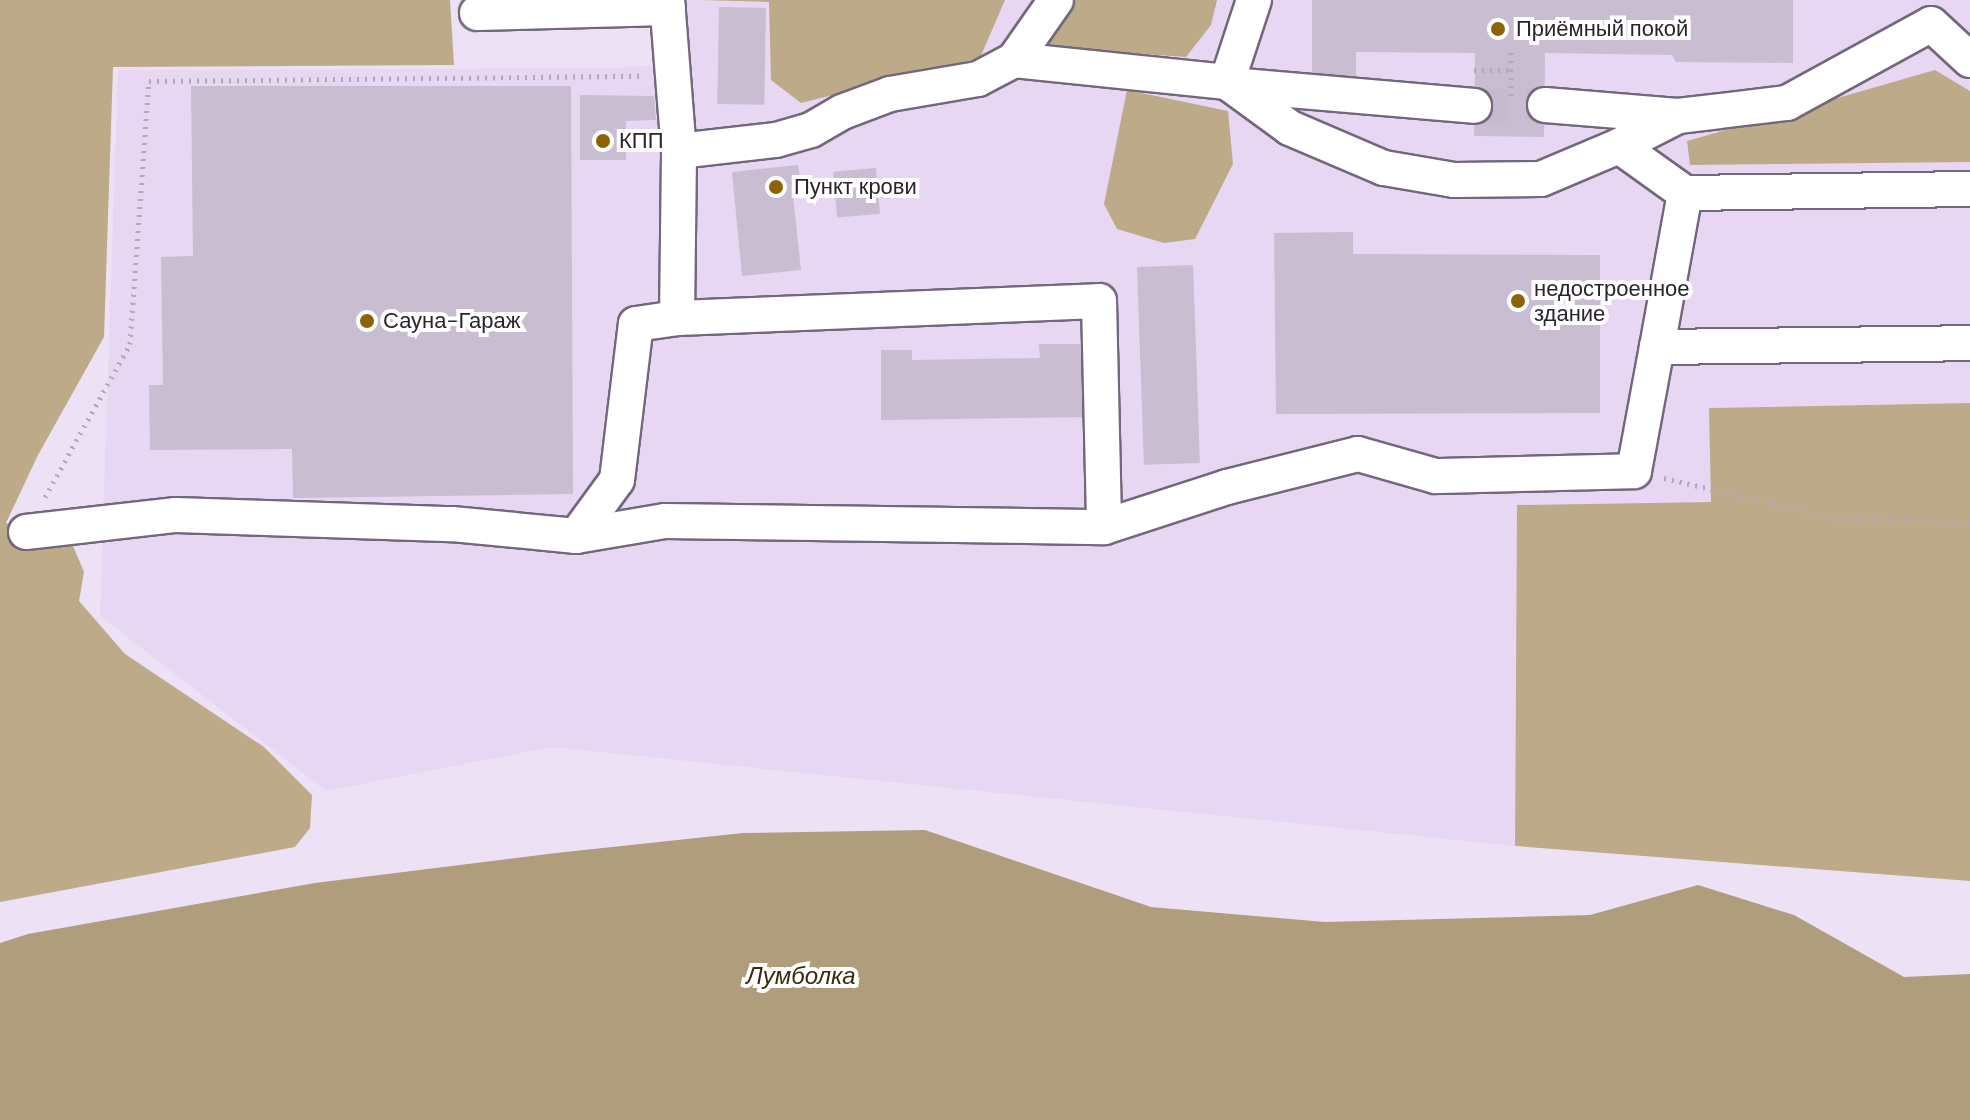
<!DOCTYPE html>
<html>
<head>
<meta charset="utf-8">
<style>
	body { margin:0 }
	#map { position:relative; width:1970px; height:1120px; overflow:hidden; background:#ede1f6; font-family:"DM Sans",sans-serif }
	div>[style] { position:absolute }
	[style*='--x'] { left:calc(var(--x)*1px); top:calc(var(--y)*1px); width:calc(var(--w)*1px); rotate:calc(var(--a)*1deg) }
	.built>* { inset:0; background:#e8d7f3 }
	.forest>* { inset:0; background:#bdaa88 }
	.water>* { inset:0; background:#b09d7c }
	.building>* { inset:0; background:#c9bdd1; transform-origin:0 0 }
	.minor-tunnel>* { height:34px; margin-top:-17px; transform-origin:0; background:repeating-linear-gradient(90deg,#c6bbce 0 34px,transparent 0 51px) }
	.path>* { height:5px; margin-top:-2.5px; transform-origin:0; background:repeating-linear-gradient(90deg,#b2a8b9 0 2px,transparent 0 8px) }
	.roads { filter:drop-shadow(2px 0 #73687b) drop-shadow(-2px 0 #73687b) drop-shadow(0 2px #73687b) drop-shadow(0 -2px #73687b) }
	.minor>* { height:34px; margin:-17px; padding:0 17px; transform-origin:17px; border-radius:17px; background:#fff }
	.dots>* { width:22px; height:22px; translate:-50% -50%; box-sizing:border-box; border:4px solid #fff; border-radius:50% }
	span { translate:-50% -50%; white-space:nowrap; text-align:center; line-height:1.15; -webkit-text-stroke:8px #fff; paint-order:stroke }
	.poi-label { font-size:22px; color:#29242c }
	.left { translate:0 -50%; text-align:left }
	.water-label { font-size:24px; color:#392a0d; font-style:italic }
</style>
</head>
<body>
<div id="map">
	<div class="built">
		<i style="clip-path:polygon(683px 0,1970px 0,1970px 403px,1710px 408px,1711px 502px,1517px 505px,1515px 846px,551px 747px,326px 791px,100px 616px,118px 70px,615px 68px,682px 63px)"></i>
	</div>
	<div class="forest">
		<i style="clip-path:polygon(0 0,450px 0,454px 65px,113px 67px,104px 337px,38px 455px,6px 523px,73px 546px,84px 572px,79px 601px,125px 654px,264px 747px,312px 795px,310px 828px,295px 847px,0 902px)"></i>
		<i style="clip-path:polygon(700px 0,1005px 0,980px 58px,801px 103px,771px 80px,769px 2px)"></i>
		<i style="clip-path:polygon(1070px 0,1217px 0,1211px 25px,1186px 57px,1061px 48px,1037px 40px)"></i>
		<i style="clip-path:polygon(1935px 70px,1970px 91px,1970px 162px,1690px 165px,1687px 141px)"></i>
		<i style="clip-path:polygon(1127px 90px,1228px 111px,1233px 164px,1195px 239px,1164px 243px,1117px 229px,1104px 204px)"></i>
		<i style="clip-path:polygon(1970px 403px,1970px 881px,1515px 846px,1517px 505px,1711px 502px,1709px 408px)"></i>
	</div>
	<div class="water">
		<i style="clip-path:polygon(925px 830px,1151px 907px,1325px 922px,1590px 915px,1698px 885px,1794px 915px,1904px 977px,1970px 974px,1970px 1120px,0 1120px,0 943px,28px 934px,315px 883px,556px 853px,743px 833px)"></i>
	</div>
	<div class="building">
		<i style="clip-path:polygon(1312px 0,1793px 0,1793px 63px,1676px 62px,1672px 55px,1545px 53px,1544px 137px,1474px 136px,1475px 53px,1356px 52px,1356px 76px,1312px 76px)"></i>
		<i style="left:719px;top:7px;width:47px;height:97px;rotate:1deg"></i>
		<i style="clip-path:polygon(191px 86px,571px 86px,573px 494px,293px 498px,292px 449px,150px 450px,149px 385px,163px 385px,161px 257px,193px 256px)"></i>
		<i style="clip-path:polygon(580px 95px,654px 96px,656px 120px,626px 121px,626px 160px,580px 160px)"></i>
		<i style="clip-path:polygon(798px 165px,802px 195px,793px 196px,801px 270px,742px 276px,732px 172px)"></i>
		<i style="left:876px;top:168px;width:46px;height:43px;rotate:85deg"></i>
		<i style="clip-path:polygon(1353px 232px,1353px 254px,1600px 255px,1600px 413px,1276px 414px,1274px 233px)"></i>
		<i style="left:1193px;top:265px;width:198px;height:56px;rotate:88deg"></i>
		<i style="clip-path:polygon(1039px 344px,1088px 344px,1090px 417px,881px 420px,881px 350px,912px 350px,912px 360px,1040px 358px)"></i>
	</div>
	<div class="minor-tunnel">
		<i style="--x:1474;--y:106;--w:71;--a:-0.8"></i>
	</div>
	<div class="path">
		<i style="--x:1474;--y:70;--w:37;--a:0"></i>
		<i style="--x:1511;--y:70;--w:18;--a:-90"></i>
		<i style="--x:1511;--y:70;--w:30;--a:90"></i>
		<i style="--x:1664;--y:478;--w:180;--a:13.2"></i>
		<i style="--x:1839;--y:519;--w:131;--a:1.3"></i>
		<i style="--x:45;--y:497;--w:175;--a:-60.9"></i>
		<i style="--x:130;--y:344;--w:264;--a:-85.9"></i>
		<i style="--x:149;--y:81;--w:495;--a:-0.6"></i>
	</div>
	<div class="roads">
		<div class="minor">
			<i style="--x:667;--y:0;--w:151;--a:85.5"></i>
			<i style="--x:679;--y:151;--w:98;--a:-6.5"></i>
			<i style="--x:776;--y:140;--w:36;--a:-16"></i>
			<i style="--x:811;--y:130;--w:36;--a:-30"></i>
			<i style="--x:842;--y:112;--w:51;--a:-20.6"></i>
			<i style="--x:890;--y:94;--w:89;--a:-9.7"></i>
			<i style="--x:978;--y:79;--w:41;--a:-27.8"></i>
			<i style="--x:1014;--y:60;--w:73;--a:-55"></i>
			<i style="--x:1254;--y:0;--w:86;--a:108.2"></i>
			<i style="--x:1227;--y:82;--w:78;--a:36.1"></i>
			<i style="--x:1290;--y:128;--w:102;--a:23.1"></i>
			<i style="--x:1384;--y:168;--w:71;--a:9.7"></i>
			<i style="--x:1454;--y:180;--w:87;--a:-0.7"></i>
			<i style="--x:1541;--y:179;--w:85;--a:-22.9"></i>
			<i style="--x:1619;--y:146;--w:81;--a:35.5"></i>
			<i style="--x:1685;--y:193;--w:285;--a:-0.8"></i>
			<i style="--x:477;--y:13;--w:191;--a:-1.5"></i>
			<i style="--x:1014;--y:60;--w:214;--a:5.9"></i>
			<i style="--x:1231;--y:85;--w:244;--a:4.9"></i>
			<i style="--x:1545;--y:105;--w:133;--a:4.7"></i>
			<i style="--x:1619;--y:146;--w:66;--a:-27"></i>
			<i style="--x:1678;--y:116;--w:110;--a:-6.8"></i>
			<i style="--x:1787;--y:103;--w:164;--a:-28.7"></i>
			<i style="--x:1931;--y:24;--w:53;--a:42.7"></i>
			<i style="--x:1685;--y:193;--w:157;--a:100.3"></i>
			<i style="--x:1657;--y:347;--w:313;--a:-0.7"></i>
			<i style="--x:677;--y:318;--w:422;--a:-2.3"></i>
			<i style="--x:1099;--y:301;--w:226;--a:88.7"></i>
			<i style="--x:26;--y:532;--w:151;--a:-6.5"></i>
			<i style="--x:176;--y:515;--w:276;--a:1.9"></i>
			<i style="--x:452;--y:524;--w:125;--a:5.5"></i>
			<i style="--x:576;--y:536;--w:90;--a:-9.6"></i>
			<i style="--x:665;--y:521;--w:439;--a:0.8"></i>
			<i style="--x:1104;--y:527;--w:129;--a:-18"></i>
			<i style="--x:1227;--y:487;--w:135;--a:-14.1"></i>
			<i style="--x:1358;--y:454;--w:81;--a:15.8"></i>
			<i style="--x:1436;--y:476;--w:198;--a:-1.4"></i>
			<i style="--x:1634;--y:471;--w:126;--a:-79.5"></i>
			<i style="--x:576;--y:536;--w:69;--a:-53.8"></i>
			<i style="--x:617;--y:480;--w:157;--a:-83.1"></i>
			<i style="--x:636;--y:324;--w:41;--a:-8.3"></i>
			<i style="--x:677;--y:318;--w:167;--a:-89.3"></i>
		</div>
	</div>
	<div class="dots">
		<i style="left:1498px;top:29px;background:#8c6405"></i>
		<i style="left:603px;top:141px;background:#8c6405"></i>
		<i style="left:776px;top:187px;background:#8c6405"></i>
		<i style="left:1518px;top:301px;background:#8c6405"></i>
		<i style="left:367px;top:321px;background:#8c6405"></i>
	</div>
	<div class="poi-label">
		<span class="left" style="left:1516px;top:29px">Приёмный покой</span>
		<span class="left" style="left:619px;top:141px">КПП</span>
		<span class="left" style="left:794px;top:187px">Пункт крови</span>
		<span class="left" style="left:1534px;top:301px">недостроенное<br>здание</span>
		<span class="left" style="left:383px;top:321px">Сауна-Гараж</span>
	</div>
	<div class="water-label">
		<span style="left:801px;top:976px">Лумболка</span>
	</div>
</div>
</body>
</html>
